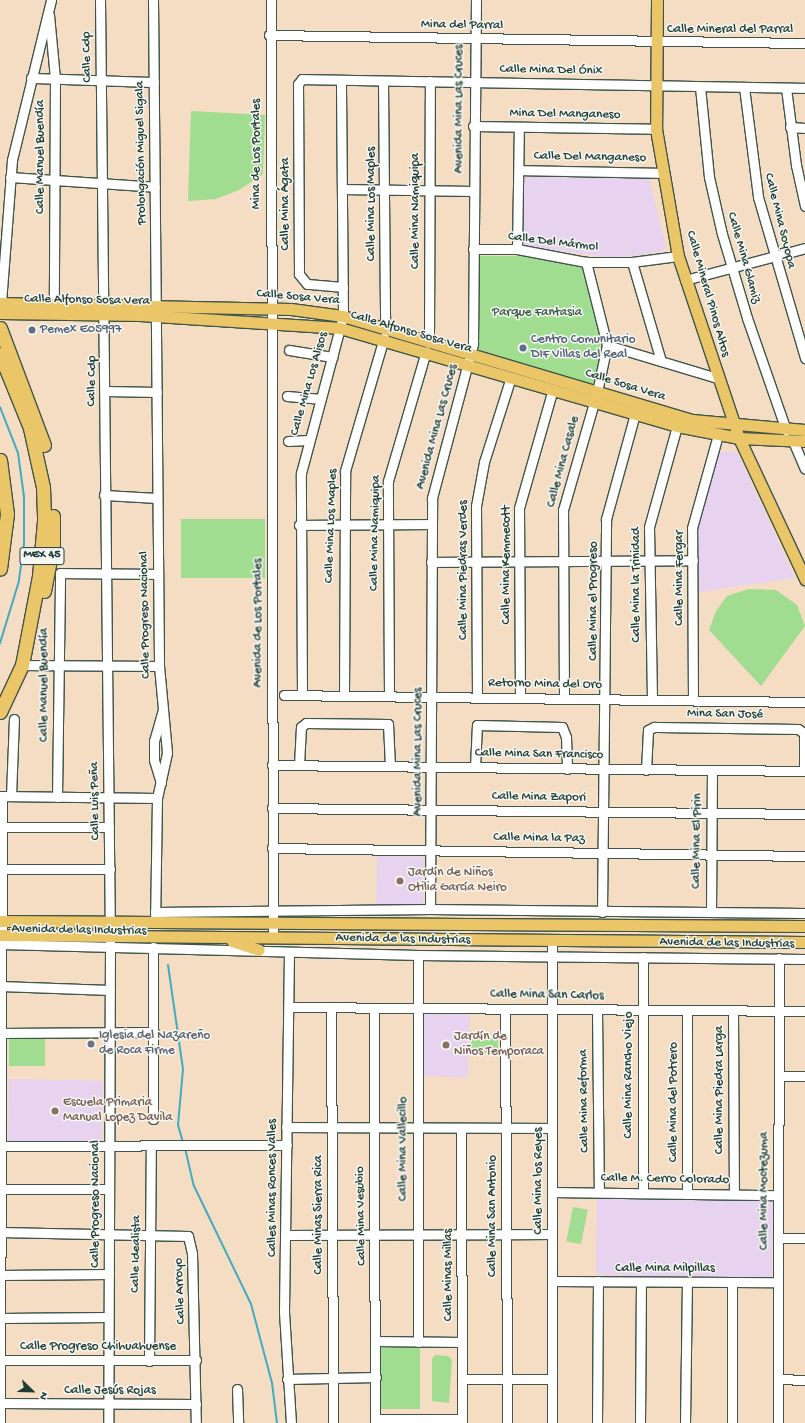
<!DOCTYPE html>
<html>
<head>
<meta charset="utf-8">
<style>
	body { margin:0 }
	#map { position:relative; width:805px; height:1423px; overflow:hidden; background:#f4ddc3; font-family:"Gochi Hand",sans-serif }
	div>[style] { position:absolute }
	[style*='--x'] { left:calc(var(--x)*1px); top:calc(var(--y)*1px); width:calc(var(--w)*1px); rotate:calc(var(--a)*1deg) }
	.built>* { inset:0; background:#e7d2ef; transform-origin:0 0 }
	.green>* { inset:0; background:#a0dd91; transform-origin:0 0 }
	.stream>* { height:2px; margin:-1px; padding:0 1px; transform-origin:1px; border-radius:1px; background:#41abc1 }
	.roads { filter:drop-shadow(1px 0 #3f5549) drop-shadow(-1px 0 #3f5549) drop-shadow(0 1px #3f5549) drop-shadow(0 -1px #3f5549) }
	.minor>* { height:9px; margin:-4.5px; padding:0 4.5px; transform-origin:4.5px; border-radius:4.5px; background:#fff }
	.major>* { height:11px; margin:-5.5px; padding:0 5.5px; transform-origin:5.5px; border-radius:5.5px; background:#eac669 }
	.highway>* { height:13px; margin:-6.5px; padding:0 6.5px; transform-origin:6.5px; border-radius:6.5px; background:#eac669 }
	.dots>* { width:11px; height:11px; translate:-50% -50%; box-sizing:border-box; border:2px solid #f6f6f2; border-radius:50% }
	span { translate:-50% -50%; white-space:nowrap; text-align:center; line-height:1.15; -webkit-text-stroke:3px #f6f6f2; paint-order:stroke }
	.shield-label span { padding:1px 3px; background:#f6f6f2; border:1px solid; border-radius:3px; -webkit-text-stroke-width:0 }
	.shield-label { font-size:12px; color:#1f3d34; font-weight:700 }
	.street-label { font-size:13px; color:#1f3d34 }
	.park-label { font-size:13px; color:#395d47 }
	.service-label { font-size:13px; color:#4e5e75 }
	.left { translate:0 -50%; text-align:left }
	.education-label { font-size:13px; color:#785e54 }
	.worship-label { font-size:13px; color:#5b616d }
	.north { position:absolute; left:12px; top:1371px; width:40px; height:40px; -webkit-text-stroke:3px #f6f6f2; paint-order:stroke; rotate:113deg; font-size:11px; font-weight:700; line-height:16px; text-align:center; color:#1f3d34 }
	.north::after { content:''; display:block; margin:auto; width:14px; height:18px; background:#1f3d34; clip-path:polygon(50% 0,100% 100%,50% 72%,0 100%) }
</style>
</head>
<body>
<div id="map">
	<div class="built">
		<i style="clip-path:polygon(521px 177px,649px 178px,666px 247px,663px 251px,634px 256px,607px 257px,524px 246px)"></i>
		<i style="clip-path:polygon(718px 452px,737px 452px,795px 578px,699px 592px,696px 546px,702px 506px)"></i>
		<i style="left:377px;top:856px;width:47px;height:49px;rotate:1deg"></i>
		<i style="left:423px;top:1013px;width:47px;height:63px;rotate:2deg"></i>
		<i style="left:9px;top:1079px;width:94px;height:63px;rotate:1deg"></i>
		<i style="left:597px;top:1198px;width:176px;height:77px;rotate:1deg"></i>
	</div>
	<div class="green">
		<i style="clip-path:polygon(191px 111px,265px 115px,263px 174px,239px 190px,216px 199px,188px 201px)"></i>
		<i style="clip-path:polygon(480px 256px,523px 256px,582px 267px,598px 322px,601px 354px,595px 382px,591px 385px,477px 349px)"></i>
		<i style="left:181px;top:519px;width:84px;height:59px"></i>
		<i style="clip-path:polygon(749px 589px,776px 590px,797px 605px,805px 626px,761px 686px,709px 630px,716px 611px,727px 596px)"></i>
		<i style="left:471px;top:1038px;width:27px;height:15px"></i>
		<i style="left:45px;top:1039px;width:27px;height:36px;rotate:90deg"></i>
		<i style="left:573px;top:1207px;width:15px;height:35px;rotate:11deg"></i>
		<i style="left:380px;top:1347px;width:40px;height:62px"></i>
		<i style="clip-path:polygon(435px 1355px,448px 1356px,452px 1360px,449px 1403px,432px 1401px,432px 1359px)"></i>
	</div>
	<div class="stream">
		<i style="--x:0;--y:407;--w:49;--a:68.6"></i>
		<i style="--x:18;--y:453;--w:44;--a:82.2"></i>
		<i style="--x:24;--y:497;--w:47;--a:90"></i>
		<i style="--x:24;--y:544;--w:37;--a:98"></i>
		<i style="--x:19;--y:581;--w:65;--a:107"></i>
		<i style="--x:168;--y:965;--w:105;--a:81.8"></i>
		<i style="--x:183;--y:1069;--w:56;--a:95.1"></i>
		<i style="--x:178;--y:1125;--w:18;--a:74"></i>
		<i style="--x:185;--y:1148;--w:39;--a:77"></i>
		<i style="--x:194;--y:1186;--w:131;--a:64.2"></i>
		<i style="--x:251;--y:1304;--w:82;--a:75.1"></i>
		<i style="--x:272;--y:1383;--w:40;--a:82.9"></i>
	</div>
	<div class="roads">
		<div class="minor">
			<i style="--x:100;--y:0;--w:946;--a:89.39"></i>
			<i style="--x:110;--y:946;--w:477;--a:90.2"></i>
			<i style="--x:153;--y:0;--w:666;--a:89.48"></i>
			<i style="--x:159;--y:666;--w:87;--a:84.7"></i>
			<i style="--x:167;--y:753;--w:46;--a:102.5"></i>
			<i style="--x:157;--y:798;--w:124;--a:90.9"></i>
			<i style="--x:271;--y:0;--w:938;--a:89.88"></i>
			<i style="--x:49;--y:15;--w:64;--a:84.6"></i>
			<i style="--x:55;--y:79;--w:223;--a:90.3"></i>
			<i style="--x:269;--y:35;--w:536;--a:0.86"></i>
			<i style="--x:31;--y:78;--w:123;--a:1.9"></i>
			<i style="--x:383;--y:81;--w:246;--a:89.5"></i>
			<i style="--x:700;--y:87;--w:90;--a:84.3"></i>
			<i style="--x:709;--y:177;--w:58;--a:77.2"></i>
			<i style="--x:722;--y:234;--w:88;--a:73.4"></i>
			<i style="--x:747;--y:318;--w:119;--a:70.8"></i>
			<i style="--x:744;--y:87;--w:111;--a:82.7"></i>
			<i style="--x:758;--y:197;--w:168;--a:73.7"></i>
			<i style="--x:786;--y:88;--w:78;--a:82.6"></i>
			<i style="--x:796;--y:165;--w:42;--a:77.6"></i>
			<i style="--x:473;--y:126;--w:183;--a:0.9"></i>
			<i style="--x:790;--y:127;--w:15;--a:4"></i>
			<i style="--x:519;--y:170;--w:143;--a:1.2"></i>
			<i style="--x:10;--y:177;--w:145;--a:3.9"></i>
			<i style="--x:342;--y:189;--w:131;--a:0.9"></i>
			<i style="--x:473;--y:249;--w:44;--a:0"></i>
			<i style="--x:517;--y:249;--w:70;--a:10.7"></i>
			<i style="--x:586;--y:262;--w:46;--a:0"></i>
			<i style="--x:632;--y:262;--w:46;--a:-7.4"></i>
			<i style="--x:517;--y:249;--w:122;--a:-89.1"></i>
			<i style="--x:632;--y:262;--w:103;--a:73.7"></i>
			<i style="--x:685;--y:280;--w:124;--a:-14.9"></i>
			<i style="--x:343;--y:287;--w:36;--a:-175"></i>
			<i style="--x:307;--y:284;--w:13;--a:-129"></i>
			<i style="--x:299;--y:274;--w:190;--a:-90.3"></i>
			<i style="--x:298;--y:84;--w:6;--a:-51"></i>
			<i style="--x:302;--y:79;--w:503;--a:1.03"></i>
			<i style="--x:1;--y:303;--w:143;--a:-85.6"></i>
			<i style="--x:12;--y:160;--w:165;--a:-76.3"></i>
			<i style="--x:429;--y:341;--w:260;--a:-89.8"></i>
			<i style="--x:607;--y:345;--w:115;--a:16.7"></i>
			<i style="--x:289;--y:350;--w:44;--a:9.2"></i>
			<i style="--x:106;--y:391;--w:51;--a:1.1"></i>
			<i style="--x:287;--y:396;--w:32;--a:5"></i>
			<i style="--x:288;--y:441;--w:20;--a:-3"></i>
			<i style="--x:793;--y:441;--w:30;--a:67"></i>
			<i style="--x:104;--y:495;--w:53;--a:3.2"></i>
			<i style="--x:299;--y:525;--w:132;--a:-0.4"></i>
			<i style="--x:431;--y:562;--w:262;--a:-0.4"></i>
			<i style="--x:22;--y:665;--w:137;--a:0.4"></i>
			<i style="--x:284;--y:695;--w:521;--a:0.77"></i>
			<i style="--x:302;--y:695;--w:222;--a:-90.3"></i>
			<i style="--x:301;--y:473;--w:163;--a:-75"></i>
			<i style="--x:343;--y:316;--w:236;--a:-90.5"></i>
			<i style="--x:344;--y:695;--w:224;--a:-89.7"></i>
			<i style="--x:345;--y:471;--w:139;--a:-73.7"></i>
			<i style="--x:389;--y:696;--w:215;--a:-90.3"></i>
			<i style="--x:388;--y:481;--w:135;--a:-73.7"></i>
			<i style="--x:477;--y:697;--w:191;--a:-90.3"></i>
			<i style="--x:476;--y:506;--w:45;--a:-79.7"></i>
			<i style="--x:484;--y:462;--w:89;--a:-72.4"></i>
			<i style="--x:520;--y:697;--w:189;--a:-90.3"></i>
			<i style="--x:519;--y:508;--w:124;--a:-74.1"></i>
			<i style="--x:564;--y:697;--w:187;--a:-90.3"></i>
			<i style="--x:563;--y:510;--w:123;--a:-73.9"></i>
			<i style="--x:597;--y:392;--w:48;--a:-78"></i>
			<i style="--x:607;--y:345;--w:86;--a:-104.2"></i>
			<i style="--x:652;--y:699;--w:172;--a:-91"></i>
			<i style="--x:649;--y:527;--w:105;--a:-74.5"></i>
			<i style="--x:693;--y:700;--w:172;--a:-90.3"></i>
			<i style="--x:692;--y:528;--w:97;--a:-74.4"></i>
			<i style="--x:272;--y:765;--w:533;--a:0.64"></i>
			<i style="--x:299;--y:765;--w:38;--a:-87"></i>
			<i style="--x:301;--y:727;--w:6;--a:-39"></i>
			<i style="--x:306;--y:723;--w:82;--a:0.7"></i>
			<i style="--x:388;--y:724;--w:42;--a:87.3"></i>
			<i style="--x:475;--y:767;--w:42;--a:-87.3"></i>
			<i style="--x:477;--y:725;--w:85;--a:1.3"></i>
			<i style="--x:562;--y:727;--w:11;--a:68"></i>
			<i style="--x:566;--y:737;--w:32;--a:88"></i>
			<i style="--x:646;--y:770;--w:40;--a:-87.1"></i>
			<i style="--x:648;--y:730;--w:7;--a:-27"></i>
			<i style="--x:654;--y:727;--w:144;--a:0.8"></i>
			<i style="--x:798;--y:729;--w:7;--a:34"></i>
			<i style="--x:804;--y:733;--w:38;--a:90"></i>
			<i style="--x:161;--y:783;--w:24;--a:-107"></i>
			<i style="--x:154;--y:760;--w:19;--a:-90"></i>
			<i style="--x:154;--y:741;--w:32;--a:-74"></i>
			<i style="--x:0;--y:796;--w:157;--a:0.7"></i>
			<i style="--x:11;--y:796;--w:77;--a:-87.8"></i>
			<i style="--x:57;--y:797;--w:224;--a:-89.2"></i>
			<i style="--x:60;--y:573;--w:98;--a:0.6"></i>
			<i style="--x:272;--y:808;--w:533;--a:0.64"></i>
			<i style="--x:2;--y:827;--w:107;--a:0"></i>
			<i style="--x:272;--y:848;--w:533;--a:0.86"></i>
			<i style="--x:2;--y:869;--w:108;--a:0"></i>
			<i style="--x:430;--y:909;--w:411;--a:-89.7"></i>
			<i style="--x:432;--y:498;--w:159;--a:-75.1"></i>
			<i style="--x:473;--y:344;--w:344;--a:-89.5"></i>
			<i style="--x:155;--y:912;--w:275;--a:-0.6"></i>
			<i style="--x:430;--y:909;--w:375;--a:0.6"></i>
			<i style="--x:602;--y:912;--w:393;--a:-89.4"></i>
			<i style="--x:606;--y:519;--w:109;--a:-74.6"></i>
			<i style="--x:711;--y:912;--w:142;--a:-89.6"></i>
			<i style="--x:0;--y:944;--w:418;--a:1.5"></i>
			<i style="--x:418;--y:955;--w:387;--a:0.6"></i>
			<i style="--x:153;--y:947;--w:172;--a:90"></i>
			<i style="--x:289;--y:952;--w:360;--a:90.8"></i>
			<i style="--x:284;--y:1312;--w:111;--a:86.4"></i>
			<i style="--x:418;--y:955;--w:387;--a:90"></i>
			<i style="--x:0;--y:986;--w:110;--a:2.1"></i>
			<i style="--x:289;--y:1007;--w:516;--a:0.44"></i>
			<i style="--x:331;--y:1008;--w:415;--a:89.7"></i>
			<i style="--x:374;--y:1008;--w:415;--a:89.9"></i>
			<i style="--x:505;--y:1009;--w:414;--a:89.7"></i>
			<i style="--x:597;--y:1010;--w:182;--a:89.4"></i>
			<i style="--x:687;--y:1010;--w:184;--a:90"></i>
			<i style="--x:733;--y:1011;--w:183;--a:89.7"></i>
			<i style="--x:0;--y:1033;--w:154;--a:-0.4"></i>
			<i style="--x:779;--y:1076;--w:26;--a:0"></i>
			<i style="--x:286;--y:1127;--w:266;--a:0.2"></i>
			<i style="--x:461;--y:1128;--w:295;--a:89.8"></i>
			<i style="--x:0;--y:1146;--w:287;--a:-0.2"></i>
			<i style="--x:0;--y:1189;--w:109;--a:0"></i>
			<i style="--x:553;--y:1192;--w:225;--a:0.8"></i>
			<i style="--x:643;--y:1193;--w:236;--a:-90"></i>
			<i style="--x:0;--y:1232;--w:188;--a:1.2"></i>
			<i style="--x:188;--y:1236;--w:17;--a:77"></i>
			<i style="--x:192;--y:1253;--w:170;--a:88.7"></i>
			<i style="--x:287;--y:1235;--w:265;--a:-0.2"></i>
			<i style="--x:778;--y:1238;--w:27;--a:0"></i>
			<i style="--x:0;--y:1275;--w:109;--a:-0.5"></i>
			<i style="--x:552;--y:1281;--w:226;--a:0.3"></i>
			<i style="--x:0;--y:1318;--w:108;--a:-0.5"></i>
			<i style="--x:376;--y:1341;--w:86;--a:0.7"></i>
			<i style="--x:0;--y:1360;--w:196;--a:0"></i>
			<i style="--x:149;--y:1361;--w:214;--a:-89.5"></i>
			<i style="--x:287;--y:1379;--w:89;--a:-1.3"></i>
			<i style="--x:462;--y:1379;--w:90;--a:0"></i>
			<i style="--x:778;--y:1379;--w:27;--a:2"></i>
			<i style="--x:237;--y:1389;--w:34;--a:88"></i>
			<i style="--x:0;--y:1403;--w:196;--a:0.3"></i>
			<i style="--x:375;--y:1419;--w:87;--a:0"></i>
			<i style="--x:0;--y:1423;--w:627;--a:-89.82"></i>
			<i style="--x:552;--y:1423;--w:484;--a:-90"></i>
			<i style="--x:597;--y:1423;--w:142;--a:-89.6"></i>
			<i style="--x:640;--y:1423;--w:141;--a:-89.6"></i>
			<i style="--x:685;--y:1423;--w:141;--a:-89.2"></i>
			<i style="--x:732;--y:1423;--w:141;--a:-90"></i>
			<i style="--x:778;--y:1423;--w:465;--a:-89.9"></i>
		</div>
		<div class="major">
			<i style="--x:657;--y:0;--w:129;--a:90.4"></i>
			<i style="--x:656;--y:129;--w:129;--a:80.2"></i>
			<i style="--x:678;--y:256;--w:192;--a:71.5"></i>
			<i style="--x:739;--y:438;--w:156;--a:64.9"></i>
			<i style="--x:0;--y:303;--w:291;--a:1.2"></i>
			<i style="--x:291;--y:309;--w:52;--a:7.7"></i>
			<i style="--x:343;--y:316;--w:364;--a:16.6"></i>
			<i style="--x:692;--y:420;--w:113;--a:5.1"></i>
			<i style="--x:0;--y:313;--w:141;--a:0.8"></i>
			<i style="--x:141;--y:315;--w:199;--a:3.7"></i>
			<i style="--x:340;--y:328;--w:351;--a:16.2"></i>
			<i style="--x:677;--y:426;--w:63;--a:11"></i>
			<i style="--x:739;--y:438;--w:66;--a:2.6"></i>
			<i style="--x:0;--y:921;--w:805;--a:0.36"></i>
			<i style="--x:0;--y:935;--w:805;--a:0.5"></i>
			<i style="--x:232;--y:941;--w:28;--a:18"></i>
		</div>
		<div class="highway">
			<i style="--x:0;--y:328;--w:125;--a:69.4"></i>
			<i style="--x:0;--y:354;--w:80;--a:67.9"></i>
			<i style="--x:30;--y:428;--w:60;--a:77.6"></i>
			<i style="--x:43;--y:487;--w:34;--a:88"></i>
			<i style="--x:44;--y:521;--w:55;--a:95.2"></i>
			<i style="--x:39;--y:576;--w:91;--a:100.8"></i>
			<i style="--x:22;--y:665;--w:52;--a:115.1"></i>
			<i style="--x:0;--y:460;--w:54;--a:82.6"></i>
			<i style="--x:7;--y:514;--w:55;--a:97.3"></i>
			<i style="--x:44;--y:591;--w:48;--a:-79.2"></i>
			<i style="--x:53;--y:544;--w:28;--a:-90"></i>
		</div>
	</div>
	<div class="dots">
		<i style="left:32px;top:330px;background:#5c6f8a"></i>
		<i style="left:523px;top:348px;background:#5c6f8a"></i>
		<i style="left:400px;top:881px;background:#8d6e63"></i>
		<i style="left:91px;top:1044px;background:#6b7280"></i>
		<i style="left:446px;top:1045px;background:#8d6e63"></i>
		<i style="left:55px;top:1111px;background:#8d6e63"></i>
	</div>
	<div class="shield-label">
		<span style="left:42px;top:556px">MEX 45</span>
	</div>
	<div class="street-label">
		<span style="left:462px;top:26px;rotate:1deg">Mina del Parral</span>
		<span style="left:730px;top:30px">Calle Mineral del Parral</span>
		<span style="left:88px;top:57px;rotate:-91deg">Calle Cdp</span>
		<span style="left:551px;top:71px;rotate:1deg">Calle Mina Del Ónix</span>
		<span style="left:460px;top:109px;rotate:-90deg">Avenida Mina Las Cruces</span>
		<span style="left:565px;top:115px;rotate:1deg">Mina Del Manganeso</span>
		<span style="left:142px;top:153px;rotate:-91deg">Prolongación Miguel Sigala</span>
		<span style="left:257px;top:154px;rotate:-90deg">Mina de Los Portales</span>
		<span style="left:41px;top:157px;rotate:-90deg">Calle Manuel Buendía</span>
		<span style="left:590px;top:158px;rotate:1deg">Calle Del Manganeso</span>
		<span style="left:286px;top:204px;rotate:-90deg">Calle Mina Ágata</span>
		<span style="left:372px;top:204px;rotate:-90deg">Calle Mina Los Maples</span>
		<span style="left:416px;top:211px;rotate:-90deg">Calle Mina Namiquipa</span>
		<span style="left:779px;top:221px;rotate:76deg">Calle Mina Soyopa</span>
		<span style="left:553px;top:243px;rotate:7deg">Calle Del Mármol</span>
		<span style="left:743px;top:258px;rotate:74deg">Calle Mina Glamiz</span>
		<span style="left:707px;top:294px;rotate:74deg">Calle Mineral Pinos Altos</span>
		<span style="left:298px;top:298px;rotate:5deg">Calle Sosa Vera</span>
		<span style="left:87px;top:301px;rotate:1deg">Calle Alfonso Sosa Vera</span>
		<span style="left:411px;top:333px;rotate:16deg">Calle Alfonso Sosa Vera</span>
		<span style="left:93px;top:381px;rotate:-89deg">Calle Cdp</span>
		<span style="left:310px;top:384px;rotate:-74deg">Calle Mina Los Alisos</span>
		<span style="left:625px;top:386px;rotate:17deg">Calle Sosa Vera</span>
		<span style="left:438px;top:427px;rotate:-75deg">Avenida Mina Las Cruces</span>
		<span style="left:564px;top:462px;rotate:-75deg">Calle Mina Casale</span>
		<span style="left:332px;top:526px;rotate:-88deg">Calle Mina Los Maples</span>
		<span style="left:376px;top:533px;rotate:-89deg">Calle Mina Namiquipa</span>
		<span style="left:507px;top:565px;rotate:-90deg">Calle Mina Kemmecott</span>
		<span style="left:464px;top:570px;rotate:-90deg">Calle Mina Piedras Verdes</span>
		<span style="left:680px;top:578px;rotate:-90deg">Calle Mina Fergar</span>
		<span style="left:637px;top:585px;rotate:-90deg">Calle Mina la Trinidad</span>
		<span style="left:594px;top:601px;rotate:-90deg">Calle Mina el Progreso</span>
		<span style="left:146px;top:615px;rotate:-91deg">Calle Progreso Nacional</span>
		<span style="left:259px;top:623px;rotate:-90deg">Avenida de Los Portales</span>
		<span style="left:45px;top:685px;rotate:-90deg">Calle Manuel Buendía</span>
		<span style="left:545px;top:685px;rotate:1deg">Retorno Mina del Oro</span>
		<span style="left:725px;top:715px;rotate:1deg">Mina San José</span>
		<span style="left:419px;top:752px;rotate:-90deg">Avenida Mina Las Cruces</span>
		<span style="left:539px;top:755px;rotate:1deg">Calle Mina San Francisco</span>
		<span style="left:539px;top:798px;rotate:1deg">Calle Mina Zapori</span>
		<span style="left:96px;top:801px;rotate:-91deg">Calle Luis Peña</span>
		<span style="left:539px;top:839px;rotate:1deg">Calle Mina la Paz</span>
		<span style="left:698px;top:841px;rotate:-89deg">Calle Mina El Pirin</span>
		<span style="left:79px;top:931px;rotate:1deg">Avenida de las Industrias</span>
		<span style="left:403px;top:940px;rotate:1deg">Avenida de las Industrias</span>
		<span style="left:727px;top:944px;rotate:1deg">Avenida de las Industrias</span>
		<span style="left:547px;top:996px;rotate:1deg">Calle Mina San Carlos</span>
		<span style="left:629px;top:1075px;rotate:-90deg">Calle Mina Rancho Viejo</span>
		<span style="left:720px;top:1090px;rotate:-90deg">Calle Mina Piedra Larga</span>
		<span style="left:585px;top:1101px;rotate:-91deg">Calle Mina Reforma</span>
		<span style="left:674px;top:1102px;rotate:-90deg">Calle Mina del Potrero</span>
		<span style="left:404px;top:1149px;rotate:-90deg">Calle Mina Vallecillo</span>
		<span style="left:665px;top:1180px;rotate:1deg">Calle M. Cerro Colorado</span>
		<span style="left:539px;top:1181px;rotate:-90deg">Calle Mina los Reyes</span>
		<span style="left:273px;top:1188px;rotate:-90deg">Calles Minas Ronces Valles</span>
		<span style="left:765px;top:1191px;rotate:-90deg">Calle Mina Moctezuma</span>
		<span style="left:96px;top:1204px;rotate:-90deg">Calle Progreso Nacional</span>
		<span style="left:319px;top:1215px;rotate:-90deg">Calle Minas Sierra Rica</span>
		<span style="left:362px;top:1216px;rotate:-91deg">Calle Mina Vesubio</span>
		<span style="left:493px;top:1216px;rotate:-90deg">Calle Mina San Antonio</span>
		<span style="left:137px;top:1254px;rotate:-89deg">Calle Idealista</span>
		<span style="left:665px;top:1269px">Calle Mina Milpillas</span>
		<span style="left:449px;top:1275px;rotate:-90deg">Calle Minas Millas</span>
		<span style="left:181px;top:1291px;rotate:-92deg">Calle Arroyo</span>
		<span style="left:98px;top:1347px">Calle Progreso Chihuahuense</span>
		<span style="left:110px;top:1391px">Calle Jesús Rojas</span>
	</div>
	<div class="park-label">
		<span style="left:537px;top:313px">Parque Fantasia</span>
	</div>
	<div class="service-label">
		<span class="left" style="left:40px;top:330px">Pemex E05997</span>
		<span class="left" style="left:531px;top:348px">Centro Comunitario<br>DIF Villas del Real</span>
	</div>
	<div class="education-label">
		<span class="left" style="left:408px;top:881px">Jardín de Niños<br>Otilia García Neiro</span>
		<span class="left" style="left:454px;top:1045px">Jardín de<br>Niños Temporaca</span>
		<span class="left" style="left:63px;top:1111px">Escuela Primaria<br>Manual Lopez Davila</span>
	</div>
	<div class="worship-label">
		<span class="left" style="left:99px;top:1044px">Iglesia del Nazareño<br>de Roca Firme</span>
	</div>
	<div class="north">N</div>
</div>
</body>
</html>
